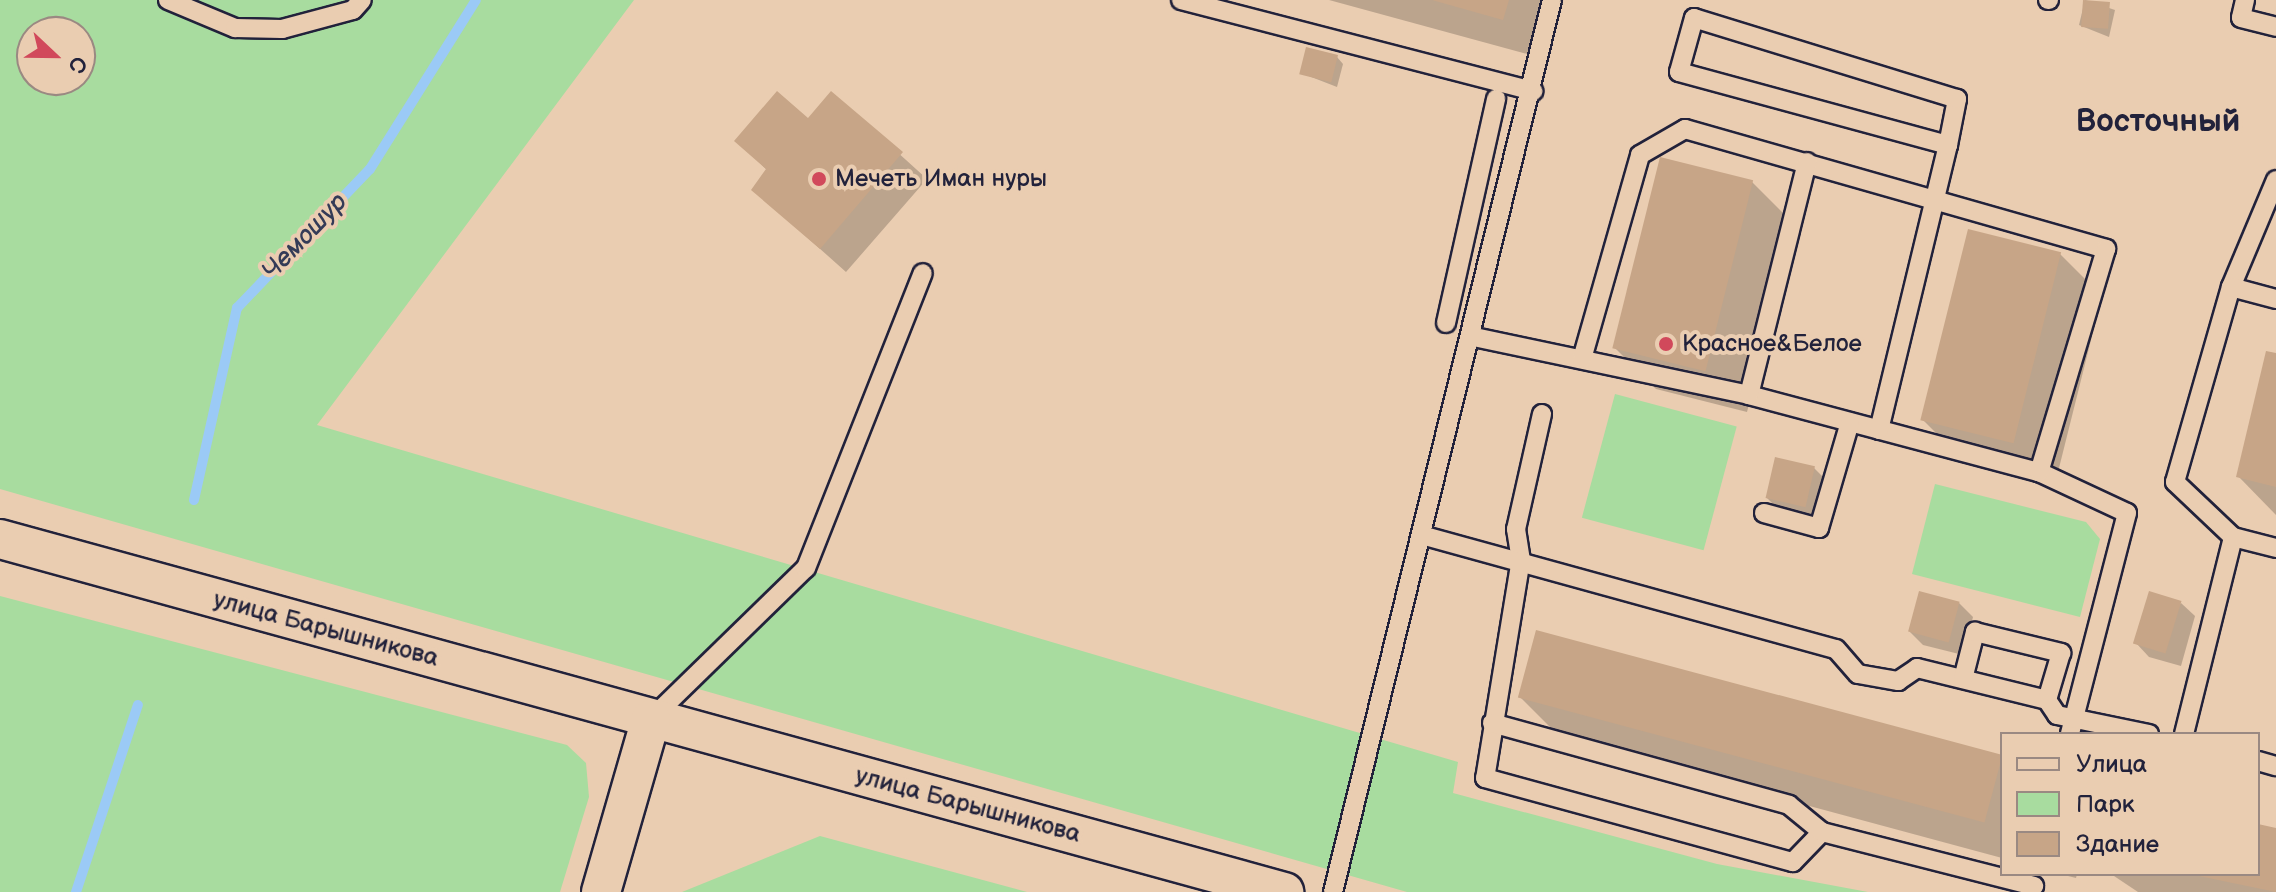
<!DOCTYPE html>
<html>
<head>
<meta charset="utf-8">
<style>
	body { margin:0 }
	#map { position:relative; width:2276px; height:892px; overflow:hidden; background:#eacdb1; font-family:"Balsamiq Sans",sans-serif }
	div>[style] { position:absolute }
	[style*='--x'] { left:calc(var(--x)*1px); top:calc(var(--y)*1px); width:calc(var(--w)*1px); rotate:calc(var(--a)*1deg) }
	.green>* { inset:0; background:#a8dc9f; transform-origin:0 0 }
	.shadow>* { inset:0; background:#0003 }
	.stream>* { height:10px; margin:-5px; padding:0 5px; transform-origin:5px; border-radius:5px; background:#9bcaf6 }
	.building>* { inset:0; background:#c7a587; transform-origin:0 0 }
	.roads { filter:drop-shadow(2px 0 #22223b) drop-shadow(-2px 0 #22223b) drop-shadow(0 2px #22223b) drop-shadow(0 -2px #22223b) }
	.lane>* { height:18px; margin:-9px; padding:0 9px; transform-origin:9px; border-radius:9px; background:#eacdb1 }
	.street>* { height:38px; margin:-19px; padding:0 19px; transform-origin:19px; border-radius:19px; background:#eacdb1 }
	.dots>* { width:22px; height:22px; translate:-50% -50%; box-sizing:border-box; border:4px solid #eacdb1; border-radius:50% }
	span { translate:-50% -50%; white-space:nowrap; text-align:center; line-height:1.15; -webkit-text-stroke:8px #eacdb1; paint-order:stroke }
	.poi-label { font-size:24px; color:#22223b }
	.left { translate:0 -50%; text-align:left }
	.street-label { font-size:24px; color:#22223b }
	.water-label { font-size:26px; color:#343b57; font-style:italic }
	.district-label { font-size:32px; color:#22223b; font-weight:700 }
	.legend { position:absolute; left:2000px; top:732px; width:260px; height:144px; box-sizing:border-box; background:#eacdb1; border:2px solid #9a8982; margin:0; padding:10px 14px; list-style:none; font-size:24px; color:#22223b }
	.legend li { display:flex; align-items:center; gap:16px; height:40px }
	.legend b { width:40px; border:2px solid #9a8982 }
	.north { position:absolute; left:16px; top:16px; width:80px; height:80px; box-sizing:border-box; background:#eacdb1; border:2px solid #9a8982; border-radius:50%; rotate:112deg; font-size:22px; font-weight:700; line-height:32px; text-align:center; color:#22223b }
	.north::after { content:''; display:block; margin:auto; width:28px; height:36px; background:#d1495b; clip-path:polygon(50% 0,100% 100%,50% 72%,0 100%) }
</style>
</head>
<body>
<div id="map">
	<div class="green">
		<i style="clip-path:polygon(evenodd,0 0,634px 0,317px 425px,1458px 762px,1453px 793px,1717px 864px,1868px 892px,1407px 892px,0 489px,0 0,32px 32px,80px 32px,80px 80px,32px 80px,32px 32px)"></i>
		<i style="left:1615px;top:394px;width:126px;height:128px;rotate:15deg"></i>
		<i style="clip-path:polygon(1935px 484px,2086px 522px,2100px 539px,2080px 617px,1912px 574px)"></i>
		<i style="clip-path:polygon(0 596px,567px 745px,586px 763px,589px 797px,560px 892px,0 892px)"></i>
		<i style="clip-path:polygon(820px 836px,1027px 892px,682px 892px)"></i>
	</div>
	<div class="shadow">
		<i style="clip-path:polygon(1329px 0,1558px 0,1542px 58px)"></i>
		<i style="clip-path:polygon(2085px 0,2115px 10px,2109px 37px,2079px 25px)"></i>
		<i style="clip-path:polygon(1337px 57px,1343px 64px,1337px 87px,1301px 73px)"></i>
		<i style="clip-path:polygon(832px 93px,927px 179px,846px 272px,754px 190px,767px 170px,737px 141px,808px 120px)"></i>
		<i style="clip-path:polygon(1752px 182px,1794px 224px,1747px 412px,1656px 389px,1614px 347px)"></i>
		<i style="clip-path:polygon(2060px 254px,2102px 296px,2055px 484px,1964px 461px,1922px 419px)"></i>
		<i style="clip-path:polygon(2276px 356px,2276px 515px,2238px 476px)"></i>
		<i style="clip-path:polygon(1814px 468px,1827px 481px,1818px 520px,1780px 511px,1767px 498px)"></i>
		<i style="clip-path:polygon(1959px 603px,1973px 617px,1963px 655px,1923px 645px,1910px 632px)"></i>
		<i style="clip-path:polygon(2181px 603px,2195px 616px,2181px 666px,2149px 657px,2136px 643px)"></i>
		<i style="clip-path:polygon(1520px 697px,2002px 759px,2002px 858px,1562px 739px)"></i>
		<i style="clip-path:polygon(2258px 826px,2276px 830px,2276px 892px,2138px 892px,2111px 874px,2258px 874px)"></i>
		<i style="clip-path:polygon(2060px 874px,2077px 874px,2076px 878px)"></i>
	</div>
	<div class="stream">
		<i style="--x:194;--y:500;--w:197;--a:-77.4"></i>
		<i style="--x:237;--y:308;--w:192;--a:-46.3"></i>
		<i style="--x:370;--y:169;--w:199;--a:-57.9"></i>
		<i style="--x:76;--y:892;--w:197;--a:-71.7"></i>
	</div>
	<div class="building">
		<i style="clip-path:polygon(1432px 0,1509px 0,1503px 20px)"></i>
		<i style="left:2083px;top:0;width:27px;height:27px;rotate:4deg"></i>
		<i style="left:1306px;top:47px;width:33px;height:28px;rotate:14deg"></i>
		<i style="clip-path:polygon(777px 91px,808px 118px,831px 91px,903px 152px,820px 249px,751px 190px,766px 169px,734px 141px)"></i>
		<i style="left:1660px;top:157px;width:96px;height:197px;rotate:14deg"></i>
		<i style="left:1968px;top:229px;width:96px;height:197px;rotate:14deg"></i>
		<i style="clip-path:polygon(2266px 351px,2276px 353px,2276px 487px,2236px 477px)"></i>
		<i style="left:1775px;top:457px;width:41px;height:42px;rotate:13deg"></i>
		<i style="left:1919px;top:591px;width:42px;height:42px;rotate:15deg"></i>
		<i style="left:2149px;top:591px;width:34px;height:55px;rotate:17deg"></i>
		<i style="left:1536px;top:630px;width:483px;height:70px;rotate:15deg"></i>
		<i style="clip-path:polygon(2258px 824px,2276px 828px,2276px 892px,2194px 875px,2258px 874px)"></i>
	</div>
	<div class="roads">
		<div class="lane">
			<i style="--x:168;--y:0;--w:73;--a:22.7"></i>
			<i style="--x:235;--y:28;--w:47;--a:1.2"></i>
			<i style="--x:282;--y:29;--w:73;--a:-15"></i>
			<i style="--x:353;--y:10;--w:13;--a:-48"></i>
			<i style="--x:1181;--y:0;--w:364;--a:14.5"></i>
			<i style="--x:2048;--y:0;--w:1;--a:0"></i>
			<i style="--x:2245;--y:0;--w:18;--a:103"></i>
			<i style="--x:2241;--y:18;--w:36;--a:14"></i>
			<i style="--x:2231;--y:287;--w:116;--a:-67.2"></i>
			<i style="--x:1446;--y:323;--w:230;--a:-77.4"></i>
			<i style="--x:1474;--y:337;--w:281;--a:11.9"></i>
			<i style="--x:1749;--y:395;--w:300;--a:14.9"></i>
			<i style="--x:2039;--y:472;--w:97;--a:25"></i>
			<i style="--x:2127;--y:513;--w:228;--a:104.5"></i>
			<i style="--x:1582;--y:359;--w:212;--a:-74.1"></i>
			<i style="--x:1640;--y:155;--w:52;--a:-30"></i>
			<i style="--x:1685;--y:129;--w:438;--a:15.9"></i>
			<i style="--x:2106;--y:249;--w:233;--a:106.7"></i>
			<i style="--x:1749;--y:395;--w:240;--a:-76"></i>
			<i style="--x:1542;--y:414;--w:118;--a:102.7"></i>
			<i style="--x:1516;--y:529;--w:30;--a:81"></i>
			<i style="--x:1521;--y:559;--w:222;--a:99.3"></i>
			<i style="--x:1485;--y:778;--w:319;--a:15.3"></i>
			<i style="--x:1793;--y:862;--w:42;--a:-46"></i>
			<i style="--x:1822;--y:832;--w:219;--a:14.3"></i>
			<i style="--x:1879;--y:430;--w:293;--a:-76.4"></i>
			<i style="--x:1948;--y:145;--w:47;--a:-78.9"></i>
			<i style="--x:1957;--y:99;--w:275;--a:-162.9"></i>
			<i style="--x:1694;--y:18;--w:56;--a:105.5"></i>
			<i style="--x:1679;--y:72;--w:279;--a:15.2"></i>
			<i style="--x:1764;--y:513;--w:57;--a:15.3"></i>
			<i style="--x:1819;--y:528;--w:110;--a:-73.7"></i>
			<i style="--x:1425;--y:536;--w:426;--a:15.4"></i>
			<i style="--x:1836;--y:649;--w:33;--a:49"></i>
			<i style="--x:1858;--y:674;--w:41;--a:9.9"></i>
			<i style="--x:1898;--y:681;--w:23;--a:-34"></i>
			<i style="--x:1917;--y:668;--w:134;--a:13.8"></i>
			<i style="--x:2047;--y:700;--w:18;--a:56"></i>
			<i style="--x:2057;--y:715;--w:94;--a:11.7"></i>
			<i style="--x:2233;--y:537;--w:44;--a:14.3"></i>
			<i style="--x:1963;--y:679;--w:49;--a:-75.7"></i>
			<i style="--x:1975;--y:632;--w:89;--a:13.7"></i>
			<i style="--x:2061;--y:653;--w:49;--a:106.6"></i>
			<i style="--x:651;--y:719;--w:216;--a:-44.3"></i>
			<i style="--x:806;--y:568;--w:317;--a:-68.4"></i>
			<i style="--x:1492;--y:723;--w:308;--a:15.4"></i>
			<i style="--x:1789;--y:805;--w:43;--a:39.3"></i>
			<i style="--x:2184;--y:734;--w:203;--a:-76"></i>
			<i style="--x:2233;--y:537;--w:80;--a:-136.5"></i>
			<i style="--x:2175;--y:482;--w:203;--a:-74"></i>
			<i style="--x:2231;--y:287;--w:47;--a:14.9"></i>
			<i style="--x:2258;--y:761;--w:19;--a:16"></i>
			<i style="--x:1333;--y:892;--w:918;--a:-76.21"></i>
		</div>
		<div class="street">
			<i style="--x:0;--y:539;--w:1332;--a:15.37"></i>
			<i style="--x:601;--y:892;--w:180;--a:-73.9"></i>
		</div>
	</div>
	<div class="dots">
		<i style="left:819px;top:179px;background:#d1495b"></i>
		<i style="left:1666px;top:344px;background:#d1495b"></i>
	</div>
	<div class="poi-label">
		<span class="left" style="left:835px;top:179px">Мечеть Иман нуры</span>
		<span class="left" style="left:1682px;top:344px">Красное&amp;Белое</span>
	</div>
	<div class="street-label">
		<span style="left:326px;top:629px;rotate:15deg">улица Барышникова</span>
		<span style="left:968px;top:805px;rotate:15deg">улица Барышникова</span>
	</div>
	<div class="water-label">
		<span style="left:305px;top:237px;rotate:-46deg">Чемошур</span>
	</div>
	<div class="district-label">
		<span style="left:2158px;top:122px">Восточный</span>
	</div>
	<ul class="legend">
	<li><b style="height:10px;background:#eacdb1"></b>Улица</li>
	<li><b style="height:22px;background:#a8dc9f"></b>Парк</li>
	<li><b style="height:22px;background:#c7a587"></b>Здание</li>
	</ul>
	<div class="north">С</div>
</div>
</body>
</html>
